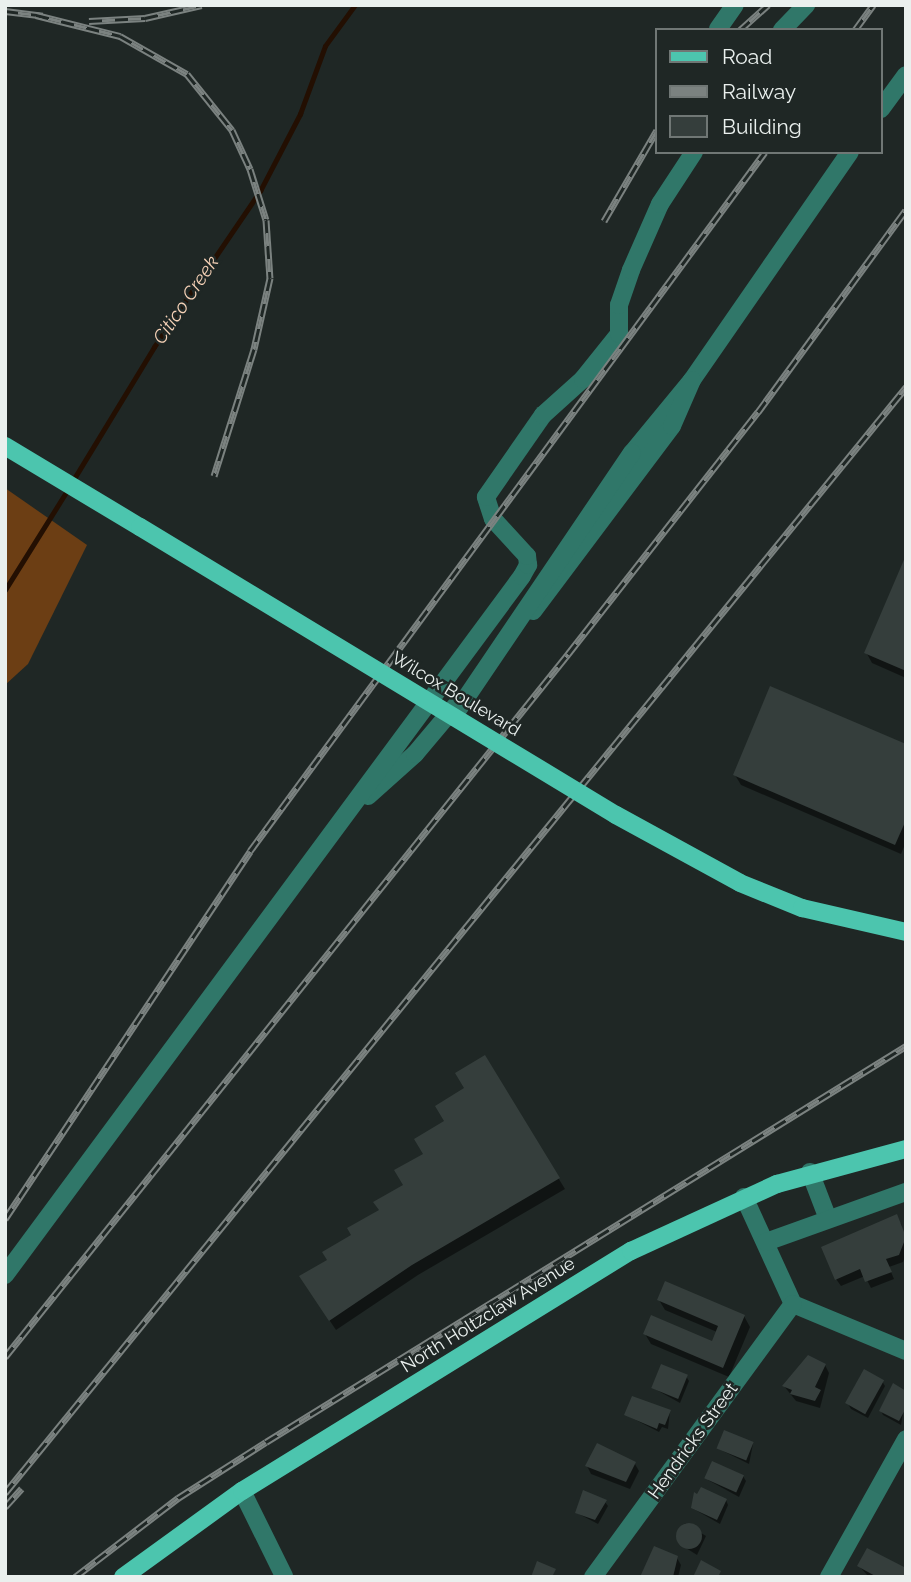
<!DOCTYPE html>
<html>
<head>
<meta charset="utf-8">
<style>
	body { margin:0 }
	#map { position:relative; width:911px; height:1582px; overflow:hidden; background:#1f2725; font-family:Raleway,sans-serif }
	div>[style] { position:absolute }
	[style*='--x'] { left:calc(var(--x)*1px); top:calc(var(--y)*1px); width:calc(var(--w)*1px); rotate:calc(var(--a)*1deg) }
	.forest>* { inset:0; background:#6c3e14 }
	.shadow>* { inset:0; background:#0007 }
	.stream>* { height:4.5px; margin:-2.25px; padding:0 2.25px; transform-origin:2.25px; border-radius:2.25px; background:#230f02 }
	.building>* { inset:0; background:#353e3c; transform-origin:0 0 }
	.round { border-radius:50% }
	.minor>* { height:18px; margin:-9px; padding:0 9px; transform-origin:9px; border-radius:9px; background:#307769 }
	.major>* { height:18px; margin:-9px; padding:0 9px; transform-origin:9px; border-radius:9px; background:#4cc5ae }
	.rail>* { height:7px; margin-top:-3.5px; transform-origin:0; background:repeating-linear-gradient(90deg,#1f2725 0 13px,#7b8280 0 26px); box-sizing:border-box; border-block:2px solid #7b8280 }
	.minor-bridge>* { height:18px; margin:-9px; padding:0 9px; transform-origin:9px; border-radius:9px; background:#307769 }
	.major-bridge>* { height:18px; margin:-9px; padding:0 9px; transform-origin:9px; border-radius:9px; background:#4cc5ae }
	span { translate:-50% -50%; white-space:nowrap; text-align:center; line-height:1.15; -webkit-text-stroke:5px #1f2725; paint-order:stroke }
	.street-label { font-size:18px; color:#eaf0ee }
	.water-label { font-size:19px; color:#f6d2b7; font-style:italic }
	.frame { position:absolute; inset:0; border:7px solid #eaf0ee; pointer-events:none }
	.legend { position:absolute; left:655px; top:28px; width:228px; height:126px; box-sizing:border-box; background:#1f2725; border:2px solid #707775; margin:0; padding:9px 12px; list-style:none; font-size:21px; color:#eaf0ee }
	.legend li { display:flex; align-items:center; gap:14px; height:35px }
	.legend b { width:35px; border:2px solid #707775 }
</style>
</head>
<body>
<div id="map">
	<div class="forest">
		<i style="clip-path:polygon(5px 488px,87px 545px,28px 664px,5px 685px)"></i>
	</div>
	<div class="shadow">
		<i style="clip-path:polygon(906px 559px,906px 678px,872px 663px,866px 652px)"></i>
		<i style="clip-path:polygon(906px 746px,906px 842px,901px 854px,741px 785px,735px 775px)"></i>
		<i style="clip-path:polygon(484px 1057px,565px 1189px,418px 1275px,336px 1330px,307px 1287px,405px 1186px)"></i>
		<i style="clip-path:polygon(901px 1223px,906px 1254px,903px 1262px,889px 1267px,894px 1279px,871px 1288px,865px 1276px,841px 1286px,836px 1279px)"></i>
		<i style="clip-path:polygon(659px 1300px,744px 1316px,750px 1327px,729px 1377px,651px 1344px,645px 1334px,713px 1343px,717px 1332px,665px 1310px)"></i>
		<i style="clip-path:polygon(825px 1365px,829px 1373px,820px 1408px,796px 1401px,784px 1386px)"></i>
		<i style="clip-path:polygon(686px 1376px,689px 1381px,680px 1403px,653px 1388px)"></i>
		<i style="clip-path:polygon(882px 1381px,885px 1386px,868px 1418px,851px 1409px,848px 1404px)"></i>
		<i style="clip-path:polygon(906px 1396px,901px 1425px,883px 1415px,881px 1411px)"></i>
		<i style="clip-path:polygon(670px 1411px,668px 1429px,662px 1427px,659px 1432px,626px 1415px)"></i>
		<i style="clip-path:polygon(753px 1444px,749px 1464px,719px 1449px)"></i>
		<i style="clip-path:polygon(635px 1464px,639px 1471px,630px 1489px,591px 1474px,587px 1466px)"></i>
		<i style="clip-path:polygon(743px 1476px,746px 1481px,739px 1497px,708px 1480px)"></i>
		<i style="clip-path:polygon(726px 1500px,728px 1505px,720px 1524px,692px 1508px)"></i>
		<i style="clip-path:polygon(605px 1502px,608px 1506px,598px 1524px,577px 1513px)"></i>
		<i style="clip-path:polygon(685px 1523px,706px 1536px,697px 1555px,678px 1543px,677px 1534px)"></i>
		<i style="clip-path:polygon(677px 1558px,681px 1565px,678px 1577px,642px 1577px)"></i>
		<i style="clip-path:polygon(859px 1566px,906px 1577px,869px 1577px)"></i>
	</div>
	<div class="stream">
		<i style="--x:72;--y:482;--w:158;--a:-58.7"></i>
		<i style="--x:154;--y:347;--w:189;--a:-55.8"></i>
		<i style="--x:260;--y:191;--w:87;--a:-62.5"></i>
		<i style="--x:300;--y:114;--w:72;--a:-69.8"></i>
		<i style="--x:325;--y:46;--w:51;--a:-53.8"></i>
		<i style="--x:5;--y:590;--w:119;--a:-58"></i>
	</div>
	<div class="building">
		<i style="clip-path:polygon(906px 555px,906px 671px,864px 653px)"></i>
		<i style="clip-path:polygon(770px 686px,906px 744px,906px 820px,895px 845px,733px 775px)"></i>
		<i style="clip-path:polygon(485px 1055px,560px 1178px,412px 1265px,329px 1321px,299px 1276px,327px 1260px,322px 1252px,351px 1235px,347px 1228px,379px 1210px,373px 1202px,403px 1185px,394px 1170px,423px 1154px,414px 1139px,444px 1121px,435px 1106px,464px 1088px,455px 1073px)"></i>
		<i style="clip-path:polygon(897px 1214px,906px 1237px,899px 1255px,886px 1259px,892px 1272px,865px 1282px,860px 1269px,835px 1280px,821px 1247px)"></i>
		<i style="clip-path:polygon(665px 1281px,745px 1315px,723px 1368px,643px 1334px,651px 1315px,712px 1341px,718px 1326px,657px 1300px)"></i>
		<i style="clip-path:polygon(808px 1355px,826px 1364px,815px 1387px,821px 1390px,815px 1401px,790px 1394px,792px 1390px,782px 1386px)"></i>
		<i style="left:661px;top:1364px;width:29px;height:26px;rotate:22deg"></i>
		<i style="left:864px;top:1369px;width:23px;height:39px;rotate:29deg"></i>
		<i style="clip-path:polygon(893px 1383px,906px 1391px,906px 1408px,899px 1421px,879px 1411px)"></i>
		<i style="clip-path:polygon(632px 1396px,671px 1410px,665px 1425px,659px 1423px,657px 1429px,624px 1415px)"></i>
		<i style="left:724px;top:1430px;width:32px;height:20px;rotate:22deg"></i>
		<i style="clip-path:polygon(597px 1443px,636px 1462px,626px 1482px,585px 1466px)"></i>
		<i style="left:712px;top:1461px;width:35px;height:19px;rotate:24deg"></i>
		<i style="clip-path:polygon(701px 1487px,727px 1499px,717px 1520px,691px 1508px,694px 1492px,697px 1494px)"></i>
		<i style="clip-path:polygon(583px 1490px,607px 1500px,595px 1520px,575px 1513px)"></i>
		<i class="round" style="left:676px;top:1523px;width:26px;height:26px"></i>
		<i style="clip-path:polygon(654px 1546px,678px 1556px,673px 1577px,640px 1577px)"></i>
		<i style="clip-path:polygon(867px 1548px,906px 1568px,906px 1577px,877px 1577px,857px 1566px)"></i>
		<i style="clip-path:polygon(701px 1560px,721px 1571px,718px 1577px,693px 1577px)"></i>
		<i style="clip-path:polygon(537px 1561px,556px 1569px,552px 1577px,531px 1577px)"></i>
	</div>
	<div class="minor">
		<i style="--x:718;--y:29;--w:29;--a:-55"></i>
		<i style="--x:782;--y:30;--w:35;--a:-46"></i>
		<i style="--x:881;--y:109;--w:42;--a:-53.7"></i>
		<i style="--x:632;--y:453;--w:94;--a:-50.6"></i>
		<i style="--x:692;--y:380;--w:277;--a:-55.3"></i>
		<i style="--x:533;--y:611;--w:231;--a:-53.1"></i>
		<i style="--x:672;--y:426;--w:50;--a:-66.5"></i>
		<i style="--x:368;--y:796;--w:63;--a:-41.8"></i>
		<i style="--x:415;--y:754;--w:67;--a:-49.9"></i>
		<i style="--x:810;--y:1172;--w:50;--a:69"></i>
		<i style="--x:744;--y:1197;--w:118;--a:65.4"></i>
		<i style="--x:793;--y:1304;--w:122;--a:22.6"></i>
		<i style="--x:766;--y:1242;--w:149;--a:-19.7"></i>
		<i style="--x:5;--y:1275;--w:869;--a:-53.51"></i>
		<i style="--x:522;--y:576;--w:13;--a:-61"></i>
		<i style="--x:528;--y:565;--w:9;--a:-96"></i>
		<i style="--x:527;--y:556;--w:50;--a:-132.6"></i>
		<i style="--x:493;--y:519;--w:23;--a:-108"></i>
		<i style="--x:486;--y:497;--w:100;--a:-55.2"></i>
		<i style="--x:543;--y:415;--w:54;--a:-42"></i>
		<i style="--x:583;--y:379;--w:58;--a:-51.3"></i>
		<i style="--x:619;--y:334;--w:29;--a:-90"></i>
		<i style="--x:619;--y:305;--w:37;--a:-71"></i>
		<i style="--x:631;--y:270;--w:72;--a:-66.3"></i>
		<i style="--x:660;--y:204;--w:62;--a:-56.8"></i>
		<i style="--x:242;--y:1491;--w:95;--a:63.7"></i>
		<i style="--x:593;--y:1577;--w:338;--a:-53.8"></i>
		<i style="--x:829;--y:1577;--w:158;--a:-60.8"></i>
	</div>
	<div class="major">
		<i style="--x:5;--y:446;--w:157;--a:31"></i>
		<i style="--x:616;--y:815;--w:141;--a:28.7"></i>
		<i style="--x:740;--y:883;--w:67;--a:22"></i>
		<i style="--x:802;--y:908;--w:107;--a:13"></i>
		<i style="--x:123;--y:1577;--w:147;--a:-35.9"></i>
		<i style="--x:242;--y:1491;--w:457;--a:-31.7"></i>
		<i style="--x:631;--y:1251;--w:161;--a:-24.7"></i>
		<i style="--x:777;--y:1184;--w:134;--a:-15.2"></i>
	</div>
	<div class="rail">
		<i style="--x:5;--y:11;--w:38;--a:7"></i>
		<i style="--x:36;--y:15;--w:87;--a:14"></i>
		<i style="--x:120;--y:36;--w:77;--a:29.6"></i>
		<i style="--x:187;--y:74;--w:72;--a:51.2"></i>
		<i style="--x:232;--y:130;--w:43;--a:65.2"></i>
		<i style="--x:250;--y:169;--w:53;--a:72.6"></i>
		<i style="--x:266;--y:220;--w:58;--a:86.1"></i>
		<i style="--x:270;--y:278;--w:73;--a:102.7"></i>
		<i style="--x:254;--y:349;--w:133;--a:107.5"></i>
		<i style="--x:89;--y:21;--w:56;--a:-3.1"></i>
		<i style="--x:145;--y:18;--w:58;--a:-12.8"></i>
		<i style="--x:740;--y:30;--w:38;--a:-42"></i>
		<i style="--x:855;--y:30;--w:31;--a:-54"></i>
		<i style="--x:604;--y:221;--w:105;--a:-59.8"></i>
		<i style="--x:5;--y:1219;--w:442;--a:-56.3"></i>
		<i style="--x:250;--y:851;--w:868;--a:-53.62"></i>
		<i style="--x:5;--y:1357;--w:901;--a:-51.31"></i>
		<i style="--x:568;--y:654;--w:308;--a:-51.9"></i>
		<i style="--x:758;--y:412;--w:250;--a:-53.8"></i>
		<i style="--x:5;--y:1493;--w:1427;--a:-50.83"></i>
		<i style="--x:5;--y:1507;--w:25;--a:-48"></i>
		<i style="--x:75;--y:1577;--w:130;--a:-37.5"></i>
		<i style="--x:178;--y:1498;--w:104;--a:-32.5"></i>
		<i style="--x:266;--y:1442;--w:753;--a:-31.75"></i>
	</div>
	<div class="minor-bridge">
		<i style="--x:453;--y:717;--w:319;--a:-55.9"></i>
	</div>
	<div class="major-bridge">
		<i style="--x:140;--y:527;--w:556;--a:31.18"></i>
	</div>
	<div class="street-label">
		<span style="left:456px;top:694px;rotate:31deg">Wilcox Boulevard</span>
		<span style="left:488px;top:1315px;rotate:-32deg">North Holtzclaw Avenue</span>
		<span style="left:693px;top:1441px;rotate:-54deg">Hendricks Street</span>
	</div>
	<div class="water-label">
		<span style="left:186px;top:300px;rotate:-56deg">Citico Creek</span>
	</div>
	<div class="frame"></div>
	<ul class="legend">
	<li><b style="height:9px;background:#4cc5ae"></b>Road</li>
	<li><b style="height:9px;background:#7b8280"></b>Railway</li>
	<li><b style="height:19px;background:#353e3c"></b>Building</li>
	</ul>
</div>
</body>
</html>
